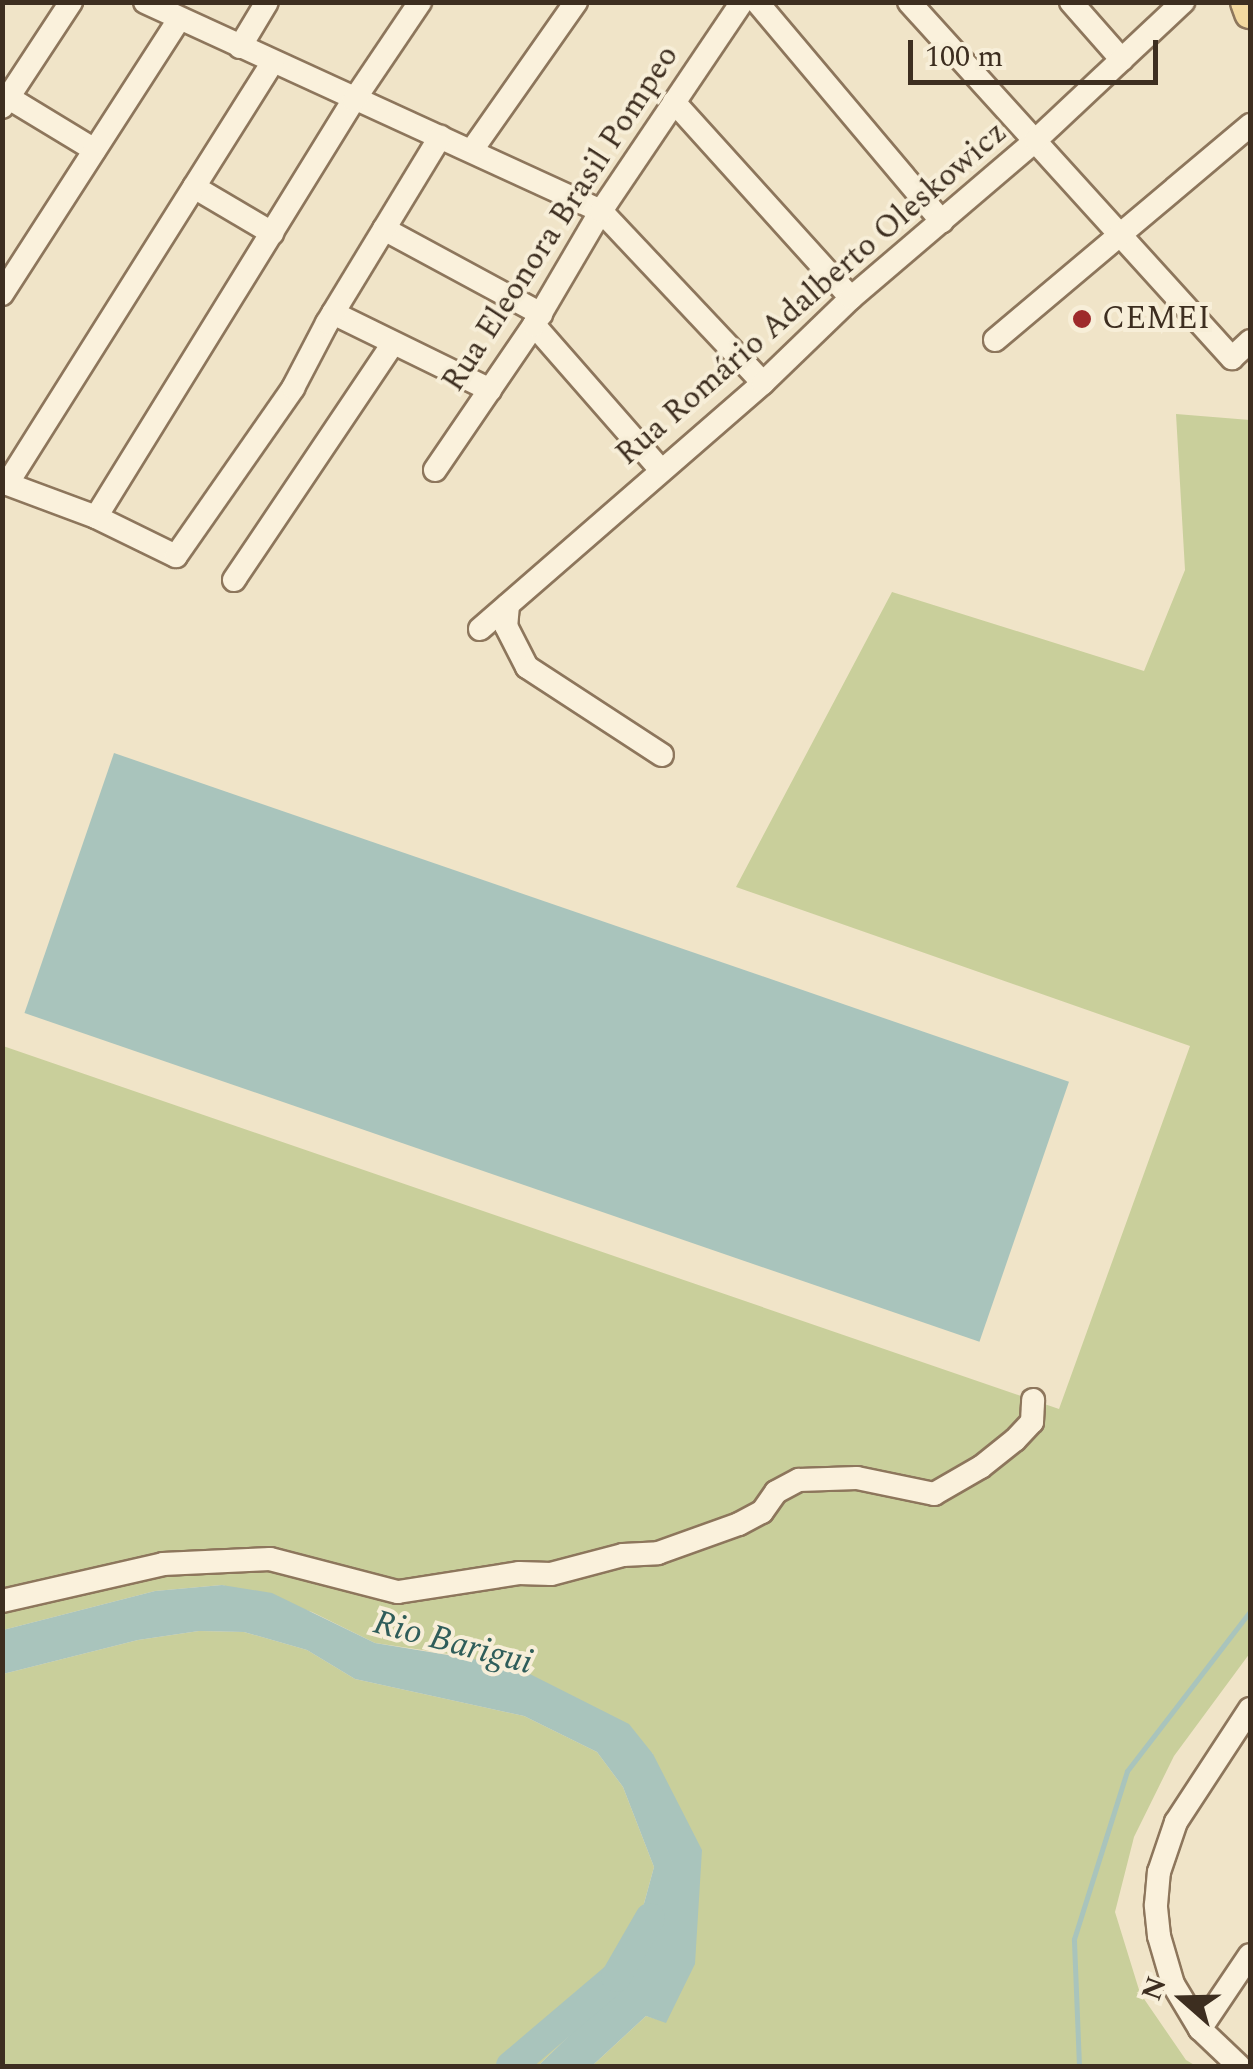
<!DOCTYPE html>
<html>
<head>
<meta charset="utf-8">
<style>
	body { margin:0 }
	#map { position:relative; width:1253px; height:2069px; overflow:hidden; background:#f0e4c8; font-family:Spectral,serif }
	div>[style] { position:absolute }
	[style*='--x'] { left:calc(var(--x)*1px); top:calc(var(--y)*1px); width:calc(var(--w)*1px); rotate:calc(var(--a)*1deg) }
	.green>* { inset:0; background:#c9cf9b }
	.water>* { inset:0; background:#a9c4bc; transform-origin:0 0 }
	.stream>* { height:5px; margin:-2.5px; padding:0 2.5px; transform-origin:2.5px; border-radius:2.5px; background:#a9c4bc }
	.river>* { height:30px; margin:-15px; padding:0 15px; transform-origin:15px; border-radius:15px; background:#a9c4bc }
	.roads { filter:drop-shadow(2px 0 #8d765c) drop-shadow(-2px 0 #8d765c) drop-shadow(0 2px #8d765c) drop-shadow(0 -2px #8d765c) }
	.minor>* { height:22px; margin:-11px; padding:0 11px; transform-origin:11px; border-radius:11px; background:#faf1dc }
	.major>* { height:30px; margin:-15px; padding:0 15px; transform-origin:15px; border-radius:15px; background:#f3d9a0 }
	.dots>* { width:28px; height:28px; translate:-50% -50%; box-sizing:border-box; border:5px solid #f7eed8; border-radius:50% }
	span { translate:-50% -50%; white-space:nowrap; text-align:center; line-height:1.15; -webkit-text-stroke:8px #f7eed8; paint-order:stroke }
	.street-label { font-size:32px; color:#3d2e20 }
	.poi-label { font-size:32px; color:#3d2e20 }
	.left { translate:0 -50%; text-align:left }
	.water-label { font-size:35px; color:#2f5d5a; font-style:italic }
	.frame { position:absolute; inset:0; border:5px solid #3d2e20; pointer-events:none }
	.north { position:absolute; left:1133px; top:1949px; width:100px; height:100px; -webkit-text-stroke:8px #f7eed8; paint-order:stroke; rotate:290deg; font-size:28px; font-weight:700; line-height:40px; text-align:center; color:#3d2e20 }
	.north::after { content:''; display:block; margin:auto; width:35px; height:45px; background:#3d2e20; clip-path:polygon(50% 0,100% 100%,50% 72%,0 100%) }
	.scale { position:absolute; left:908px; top:40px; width:250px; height:45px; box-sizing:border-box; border:5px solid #3d2e20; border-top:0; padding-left:12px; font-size:30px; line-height:35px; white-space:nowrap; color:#3d2e20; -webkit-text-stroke:8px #f7eed8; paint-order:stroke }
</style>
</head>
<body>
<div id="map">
	<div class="green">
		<i style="clip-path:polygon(1176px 414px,1250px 420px,1250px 1653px,1174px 1756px,1134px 1837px,1115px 1912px,1140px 1993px,1186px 2060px,1196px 2066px,592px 2066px,646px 2016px,666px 2022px,653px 1754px,456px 1655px,375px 1643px,312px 1612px,222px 1585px,155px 1591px,3px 1630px,3px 1046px,1059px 1409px,1190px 1046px,736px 887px,892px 592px,1144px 671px,1185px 570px)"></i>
		<i style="clip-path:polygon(199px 1631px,244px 1632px,307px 1650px,355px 1679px,524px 1716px,597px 1752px,623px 1787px,654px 1867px,622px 1984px,538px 2066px,3px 2066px,3px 1674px,138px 1640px)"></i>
	</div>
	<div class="water">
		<i style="left:114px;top:753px;width:1010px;height:275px;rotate:19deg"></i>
		<i style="clip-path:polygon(222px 1585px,272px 1593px,375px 1643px,514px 1666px,629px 1724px,653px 1754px,702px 1850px,695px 1964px,666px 2023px,646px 2016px,592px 2066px,538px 2066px,622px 1984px,654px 1867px,623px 1787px,597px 1752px,524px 1716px,355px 1679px,307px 1650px,244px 1632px,199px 1631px,138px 1640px,3px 1674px,3px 1630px,155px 1591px)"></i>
	</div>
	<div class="stream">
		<i style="--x:1079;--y:2066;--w:127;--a:-92.3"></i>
		<i style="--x:1074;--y:1939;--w:176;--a:-72.5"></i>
		<i style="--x:1127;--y:1771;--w:202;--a:-52.4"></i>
	</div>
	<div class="river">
		<i style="--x:511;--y:2066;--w:138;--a:-40.3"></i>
		<i style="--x:616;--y:1977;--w:68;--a:-60"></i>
	</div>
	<div class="roads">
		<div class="minor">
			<i style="--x:145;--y:2;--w:502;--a:24.62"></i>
			<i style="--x:601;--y:211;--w:236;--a:46.7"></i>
			<i style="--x:757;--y:2;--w:287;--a:49.9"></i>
			<i style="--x:909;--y:2;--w:481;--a:47.8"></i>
			<i style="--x:1232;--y:358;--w:25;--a:-43"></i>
			<i style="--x:1071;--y:2;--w:77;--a:48.7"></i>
			<i style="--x:240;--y:47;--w:52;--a:-59"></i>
			<i style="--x:9;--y:98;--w:100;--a:31.2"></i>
			<i style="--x:674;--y:102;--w:264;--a:47.9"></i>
			<i style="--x:2;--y:107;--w:126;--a:-56.7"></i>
			<i style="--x:472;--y:150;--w:181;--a:-54.9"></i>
			<i style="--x:194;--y:187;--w:91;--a:30.5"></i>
			<i style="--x:384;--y:229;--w:179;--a:28.4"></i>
			<i style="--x:2;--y:294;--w:327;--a:-57.2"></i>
			<i style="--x:333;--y:313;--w:175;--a:26.1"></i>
			<i style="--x:534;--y:325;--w:193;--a:48.8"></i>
			<i style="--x:995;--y:340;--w:334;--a:-40.1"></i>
			<i style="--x:435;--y:470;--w:176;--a:-55.7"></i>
			<i style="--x:534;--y:325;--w:132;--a:-59.6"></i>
			<i style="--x:601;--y:211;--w:252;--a:-56"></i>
			<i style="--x:2;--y:482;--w:100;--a:20.4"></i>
			<i style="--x:96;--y:517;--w:89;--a:26"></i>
			<i style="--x:176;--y:556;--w:205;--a:-55.1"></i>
			<i style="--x:293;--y:388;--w:73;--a:-62.4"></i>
			<i style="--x:327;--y:323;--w:218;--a:-58.7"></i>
			<i style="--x:7;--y:484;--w:499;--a:-57.8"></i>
			<i style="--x:96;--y:517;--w:490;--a:-58.3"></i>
			<i style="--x:354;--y:100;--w:118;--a:-56"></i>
			<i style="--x:234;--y:580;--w:283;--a:-56.1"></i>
			<i style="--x:508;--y:605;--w:21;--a:95"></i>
			<i style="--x:506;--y:626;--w:46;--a:62.9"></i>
			<i style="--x:527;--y:667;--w:161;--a:33.1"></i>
			<i style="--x:480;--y:629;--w:375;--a:-41"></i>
			<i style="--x:763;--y:383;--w:122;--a:-44"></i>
			<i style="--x:851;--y:298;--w:243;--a:-40.5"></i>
			<i style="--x:1036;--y:140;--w:202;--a:-43.2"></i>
			<i style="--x:2;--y:1601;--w:165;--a:-12.9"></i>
			<i style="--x:163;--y:1564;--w:107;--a:-2.7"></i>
			<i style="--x:270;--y:1559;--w:132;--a:14.5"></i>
			<i style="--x:398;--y:1592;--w:122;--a:-8.9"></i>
			<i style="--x:519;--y:1573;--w:32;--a:2"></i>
			<i style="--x:551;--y:1574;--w:74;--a:-14.8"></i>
			<i style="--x:623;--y:1555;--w:35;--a:-3"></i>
			<i style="--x:658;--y:1553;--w:86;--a:-19.7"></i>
			<i style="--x:739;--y:1524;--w:26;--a:-28"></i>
			<i style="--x:762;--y:1512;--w:24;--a:-55"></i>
			<i style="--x:776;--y:1492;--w:26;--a:-28"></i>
			<i style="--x:799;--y:1480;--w:58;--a:-2"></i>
			<i style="--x:857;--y:1478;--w:79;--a:11.7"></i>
			<i style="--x:934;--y:1494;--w:54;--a:-29.9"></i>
			<i style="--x:981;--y:1467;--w:43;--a:-38.5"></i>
			<i style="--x:1015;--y:1440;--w:25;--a:-47"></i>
			<i style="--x:1032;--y:1422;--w:22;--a:-87"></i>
			<i style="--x:1200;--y:2029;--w:89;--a:-56"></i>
			<i style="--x:1239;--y:2066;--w:54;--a:-136.5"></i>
			<i style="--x:1200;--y:2029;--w:52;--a:-121"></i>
			<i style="--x:1173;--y:1984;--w:50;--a:-106.3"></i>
			<i style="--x:1159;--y:1936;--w:31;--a:-96"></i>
			<i style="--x:1156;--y:1905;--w:33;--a:-85"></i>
			<i style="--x:1159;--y:1872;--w:53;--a:-71.2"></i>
			<i style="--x:1176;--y:1822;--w:135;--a:-56.8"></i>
		</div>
		<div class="major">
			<i style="--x:1246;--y:2;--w:12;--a:70"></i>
		</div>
	</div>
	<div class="dots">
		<i style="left:1082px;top:319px;background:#9e2a2b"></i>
	</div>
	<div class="street-label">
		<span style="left:561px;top:219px;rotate:-57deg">Rua Eleonora Brasil Pompeo</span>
		<span style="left:812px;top:294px;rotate:-41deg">Rua Romário Adalberto Oleskowicz</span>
	</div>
	<div class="poi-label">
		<span class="left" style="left:1102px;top:319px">CEMEI</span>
	</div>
	<div class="water-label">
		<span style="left:453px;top:1643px;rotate:15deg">Rio Barigui</span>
	</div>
	<div class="frame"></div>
	<div class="north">N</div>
	<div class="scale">100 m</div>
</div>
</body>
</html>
